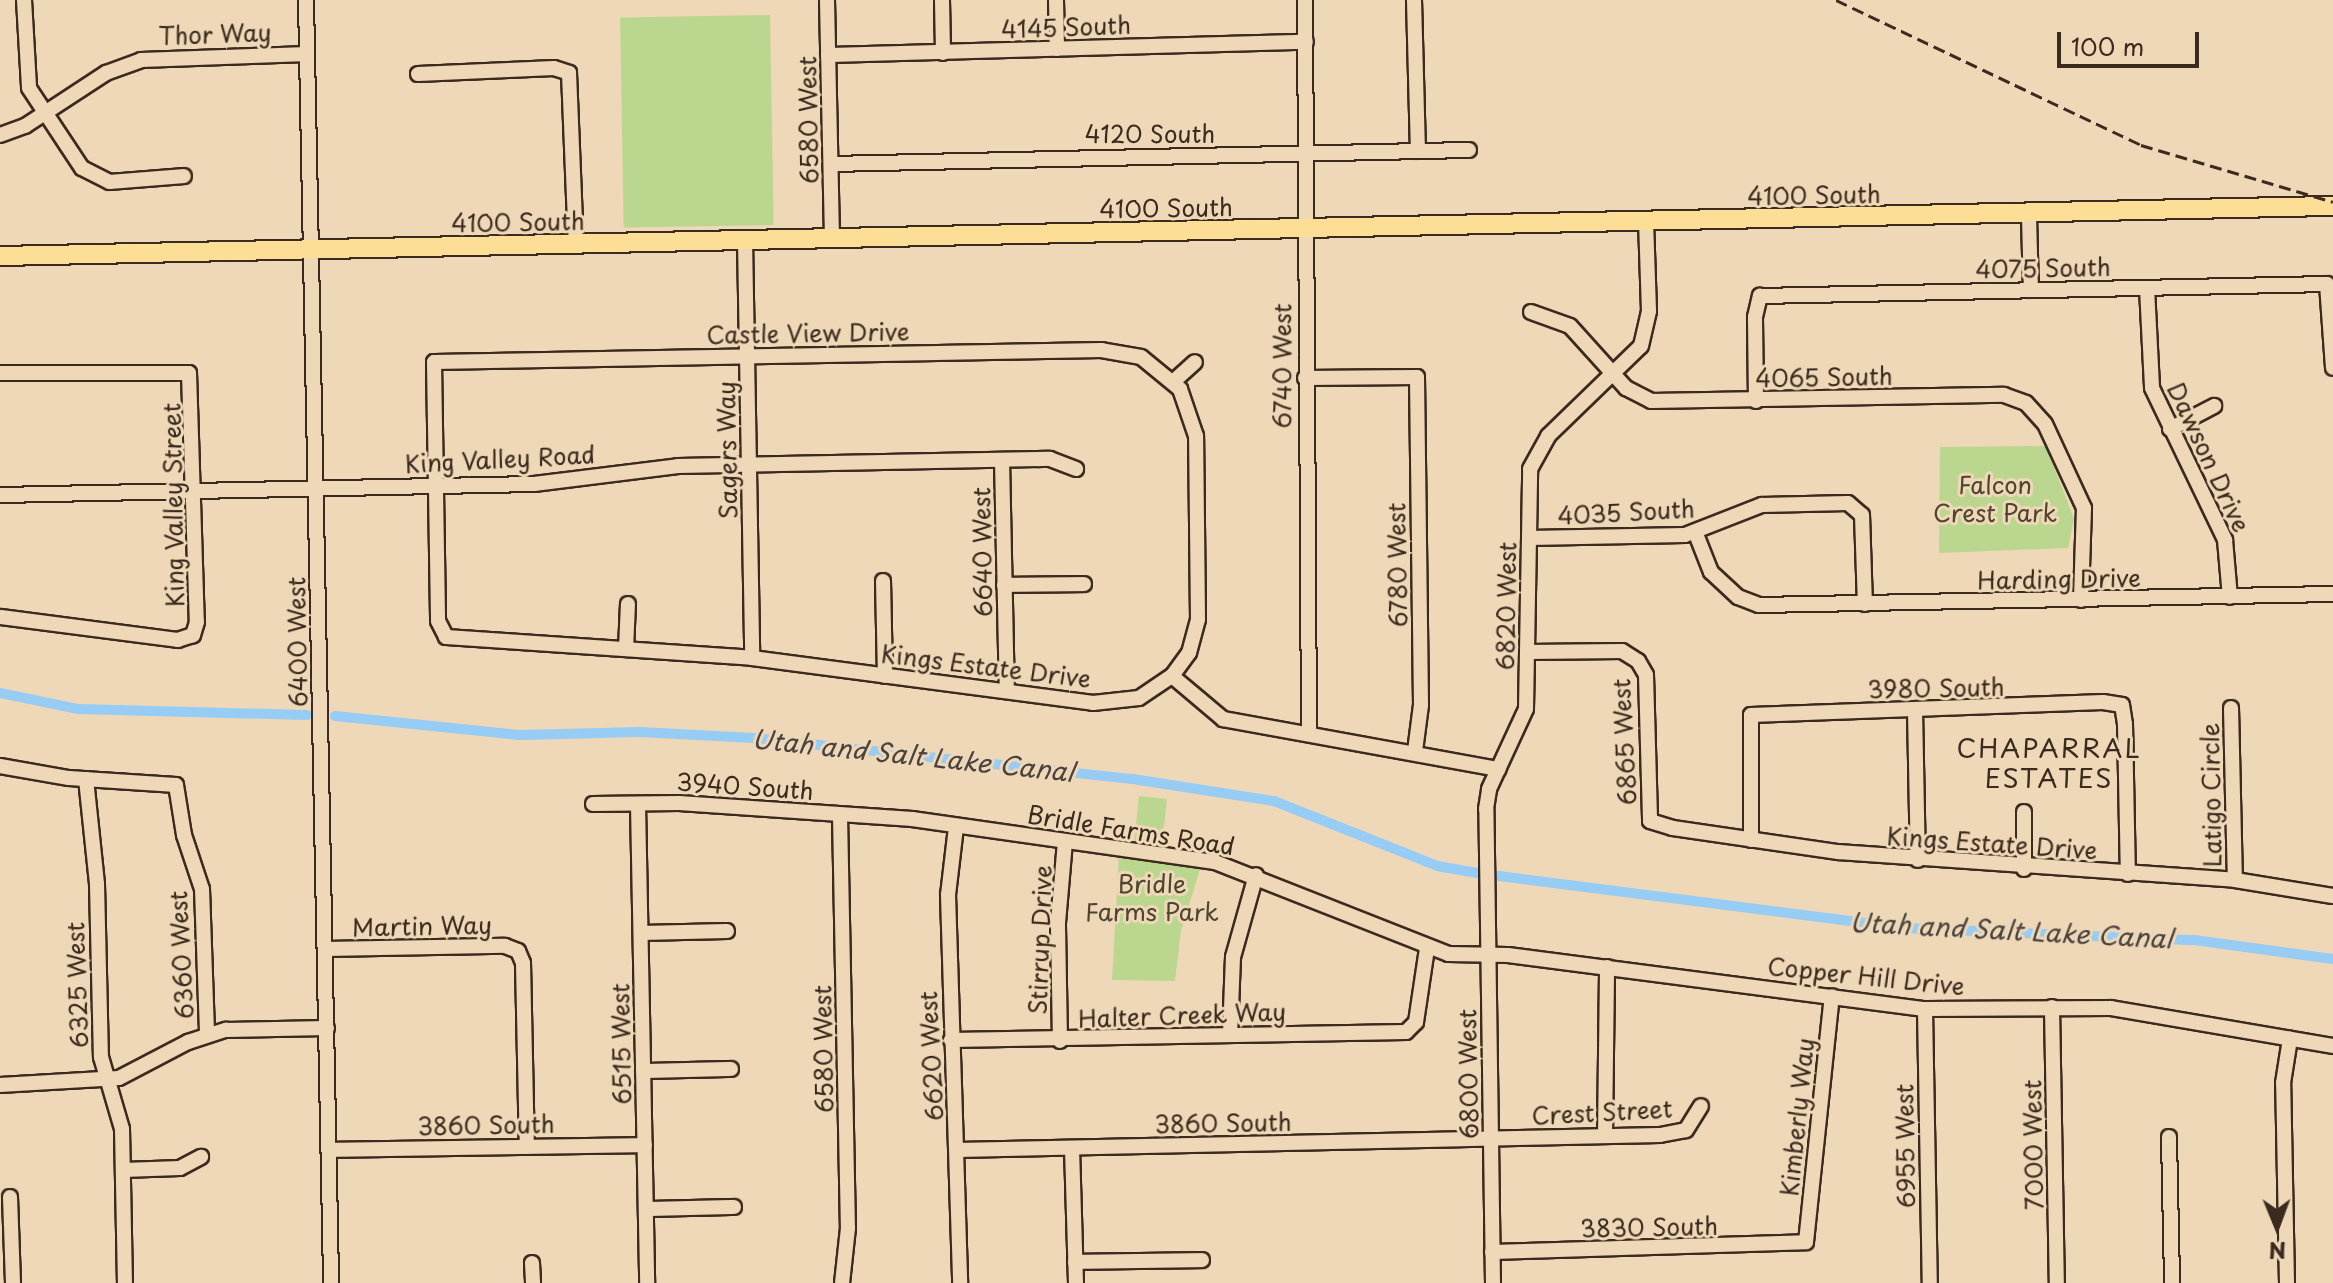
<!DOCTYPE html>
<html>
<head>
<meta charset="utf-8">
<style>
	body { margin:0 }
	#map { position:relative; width:2333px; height:1283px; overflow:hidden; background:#eed8b7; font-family:"Playpen Sans",sans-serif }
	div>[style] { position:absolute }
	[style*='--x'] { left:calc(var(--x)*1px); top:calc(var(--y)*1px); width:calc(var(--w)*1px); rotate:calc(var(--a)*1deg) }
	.green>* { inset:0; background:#bbd78f; transform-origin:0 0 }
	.canal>* { height:10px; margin:-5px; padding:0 5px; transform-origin:5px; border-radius:5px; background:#97ccf5 }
	.roads { filter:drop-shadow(2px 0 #3b2a1e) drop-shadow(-2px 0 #3b2a1e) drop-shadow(0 2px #3b2a1e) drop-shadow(0 -2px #3b2a1e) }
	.minor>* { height:14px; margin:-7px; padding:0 7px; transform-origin:7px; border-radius:7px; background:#eed8b7 }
	.major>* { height:18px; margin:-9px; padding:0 9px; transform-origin:9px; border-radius:9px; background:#fdde96 }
	.rail>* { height:3px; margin-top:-1.5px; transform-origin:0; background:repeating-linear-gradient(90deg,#3b2a1e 0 12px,transparent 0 18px) }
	span { translate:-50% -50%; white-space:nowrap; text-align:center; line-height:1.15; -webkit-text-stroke:6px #eed8b7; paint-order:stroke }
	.street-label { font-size:24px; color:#3b2a1e }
	.park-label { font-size:24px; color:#4e442f }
	.neighbourhood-label { font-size:26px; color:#3b2a1e; letter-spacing:2px }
	.water-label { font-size:26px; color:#49423e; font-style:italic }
	.north { position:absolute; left:2237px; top:1187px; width:80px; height:80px; -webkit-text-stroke:6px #eed8b7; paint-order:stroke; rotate:179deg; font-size:22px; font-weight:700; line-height:32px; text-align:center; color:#3b2a1e }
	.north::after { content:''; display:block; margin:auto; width:28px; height:36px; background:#3b2a1e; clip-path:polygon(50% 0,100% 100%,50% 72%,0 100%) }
	.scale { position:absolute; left:2057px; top:32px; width:142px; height:36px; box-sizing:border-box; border:4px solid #3b2a1e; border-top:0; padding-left:10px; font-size:24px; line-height:28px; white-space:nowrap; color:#3b2a1e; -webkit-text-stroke:6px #eed8b7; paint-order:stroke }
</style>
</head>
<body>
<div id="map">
	<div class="green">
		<i style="left:770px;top:15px;width:210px;height:150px;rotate:89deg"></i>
		<i style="clip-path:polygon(2046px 446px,2074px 519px,2068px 548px,1939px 553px,1940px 447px)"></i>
		<i style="left:1139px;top:796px;width:28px;height:47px;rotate:6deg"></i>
		<i style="clip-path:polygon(1119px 854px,1201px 866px,1181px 931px,1175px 981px,1112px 980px)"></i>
	</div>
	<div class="canal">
		<i style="--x:0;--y:693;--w:80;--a:11.6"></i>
		<i style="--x:78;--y:709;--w:229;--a:1.5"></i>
		<i style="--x:335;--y:716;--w:186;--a:5.9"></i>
		<i style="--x:520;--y:735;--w:120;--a:-1.4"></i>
		<i style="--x:640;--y:732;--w:114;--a:3"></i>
		<i style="--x:754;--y:738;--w:381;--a:6.2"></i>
		<i style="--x:1133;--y:779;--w:143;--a:8.9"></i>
		<i style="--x:1274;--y:801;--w:175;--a:21.7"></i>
		<i style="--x:1437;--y:866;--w:41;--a:9.9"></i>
		<i style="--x:1499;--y:876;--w:407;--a:7.3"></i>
		<i style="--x:1903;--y:928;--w:291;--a:2.4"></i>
		<i style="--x:2194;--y:940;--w:140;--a:7.8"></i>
	</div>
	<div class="roads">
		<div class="minor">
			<i style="--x:24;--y:0;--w:88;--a:86.7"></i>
			<i style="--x:29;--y:88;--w:96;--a:56.5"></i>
			<i style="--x:82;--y:168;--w:31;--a:27"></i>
			<i style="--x:110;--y:182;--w:74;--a:-4.6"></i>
			<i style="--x:306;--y:0;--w:1283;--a:88.88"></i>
			<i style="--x:827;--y:0;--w:239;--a:88.8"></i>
			<i style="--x:942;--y:0;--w:53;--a:88.9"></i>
			<i style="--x:1056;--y:0;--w:49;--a:88.8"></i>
			<i style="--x:1305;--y:0;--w:733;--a:89.69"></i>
			<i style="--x:1414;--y:0;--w:151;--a:88.5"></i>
			<i style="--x:828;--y:55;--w:478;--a:-1.6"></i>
			<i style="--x:418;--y:74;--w:136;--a:-2.5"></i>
			<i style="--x:554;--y:68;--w:16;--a:18"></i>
			<i style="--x:569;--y:73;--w:171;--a:87.7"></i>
			<i style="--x:0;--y:135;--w:27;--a:-20"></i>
			<i style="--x:25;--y:126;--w:97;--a:-33.2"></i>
			<i style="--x:106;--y:73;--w:37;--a:-20"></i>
			<i style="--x:141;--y:60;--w:166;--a:-2.1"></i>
			<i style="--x:831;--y:164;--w:638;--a:-1.26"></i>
			<i style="--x:2029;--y:216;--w:74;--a:88.5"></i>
			<i style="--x:745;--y:240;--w:418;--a:89"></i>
			<i style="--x:2147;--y:288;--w:100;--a:87.1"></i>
			<i style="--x:2152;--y:388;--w:169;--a:64.3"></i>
			<i style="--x:2225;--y:540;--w:57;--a:85"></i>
			<i style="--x:1531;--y:312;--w:41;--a:19.7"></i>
			<i style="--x:1570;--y:326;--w:84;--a:47.9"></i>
			<i style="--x:1626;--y:388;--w:28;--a:27"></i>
			<i style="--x:1651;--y:401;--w:353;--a:-1"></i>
			<i style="--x:2004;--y:395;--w:23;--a:20"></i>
			<i style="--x:2026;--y:403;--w:28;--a:48"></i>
			<i style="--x:2045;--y:424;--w:93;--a:65.1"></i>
			<i style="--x:2084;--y:508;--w:92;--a:91.9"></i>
			<i style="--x:0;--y:373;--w:189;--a:0"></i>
			<i style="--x:189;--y:373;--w:249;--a:88.2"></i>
			<i style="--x:197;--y:622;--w:14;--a:107"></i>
			<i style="--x:193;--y:635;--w:16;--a:162"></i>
			<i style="--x:178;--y:640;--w:179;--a:-172.6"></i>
			<i style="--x:1305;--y:378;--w:112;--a:-0.5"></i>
			<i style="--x:1417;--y:377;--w:328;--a:89.3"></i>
			<i style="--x:1421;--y:705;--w:46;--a:97.4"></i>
			<i style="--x:1174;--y:381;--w:28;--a:-42"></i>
			<i style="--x:1756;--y:401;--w:84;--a:-90.7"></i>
			<i style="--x:1755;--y:317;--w:22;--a:-77"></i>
			<i style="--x:1760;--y:296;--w:567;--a:-1.21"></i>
			<i style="--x:2327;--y:284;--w:84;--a:85.9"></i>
			<i style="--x:2170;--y:429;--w:50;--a:-27.6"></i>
			<i style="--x:1002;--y:460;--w:231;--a:88.8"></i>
			<i style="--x:0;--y:495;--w:534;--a:-1.18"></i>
			<i style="--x:534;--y:484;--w:145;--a:-7.1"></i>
			<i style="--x:678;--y:466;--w:372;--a:-1.1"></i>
			<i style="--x:1050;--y:459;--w:28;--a:21"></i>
			<i style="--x:1696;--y:534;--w:41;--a:68.5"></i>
			<i style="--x:1711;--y:572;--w:37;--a:43"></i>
			<i style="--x:1738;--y:597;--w:22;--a:21"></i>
			<i style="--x:1759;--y:605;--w:574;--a:-1.1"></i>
			<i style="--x:1529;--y:538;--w:156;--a:-1.1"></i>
			<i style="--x:1685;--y:535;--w:83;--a:-21.3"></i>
			<i style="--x:1762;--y:505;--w:86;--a:-1.3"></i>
			<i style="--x:1848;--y:503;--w:18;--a:41"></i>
			<i style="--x:1862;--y:515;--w:89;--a:88.1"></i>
			<i style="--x:883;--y:581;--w:95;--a:88.8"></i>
			<i style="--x:1004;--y:585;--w:80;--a:-0.7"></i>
			<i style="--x:626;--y:649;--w:45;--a:-87.5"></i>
			<i style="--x:1527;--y:652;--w:95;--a:-0.6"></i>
			<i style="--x:1622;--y:651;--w:19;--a:32"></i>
			<i style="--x:1638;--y:661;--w:16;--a:60"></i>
			<i style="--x:1646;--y:675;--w:146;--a:88.4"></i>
			<i style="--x:1650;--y:821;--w:24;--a:17"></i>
			<i style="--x:1673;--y:828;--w:167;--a:8.3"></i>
			<i style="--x:1838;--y:852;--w:398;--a:4"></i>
			<i style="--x:2235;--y:880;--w:99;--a:9.3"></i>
			<i style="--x:1172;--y:676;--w:29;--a:-54"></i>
			<i style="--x:1189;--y:653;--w:35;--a:-75"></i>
			<i style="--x:1198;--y:619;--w:183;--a:-90.6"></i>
			<i style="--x:1196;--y:436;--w:50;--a:-108.8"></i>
			<i style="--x:1180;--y:389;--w:50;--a:-140.6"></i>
			<i style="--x:1141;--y:357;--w:40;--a:-170"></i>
			<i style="--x:1102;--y:350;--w:668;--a:178.97"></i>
			<i style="--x:434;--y:362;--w:259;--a:89.1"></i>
			<i style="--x:438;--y:621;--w:18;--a:63"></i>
			<i style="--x:446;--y:637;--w:307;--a:3.9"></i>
			<i style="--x:752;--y:658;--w:344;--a:7.5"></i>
			<i style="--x:1093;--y:703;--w:46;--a:-6.2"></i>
			<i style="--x:1139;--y:698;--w:40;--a:-34"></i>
			<i style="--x:1172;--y:676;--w:67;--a:40.1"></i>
			<i style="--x:1223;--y:719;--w:280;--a:10.3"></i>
			<i style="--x:2231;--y:708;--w:172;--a:88.7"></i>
			<i style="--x:1915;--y:710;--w:150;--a:88.9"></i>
			<i style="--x:0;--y:766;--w:70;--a:9.9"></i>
			<i style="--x:69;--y:778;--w:107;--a:3.7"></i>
			<i style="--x:176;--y:785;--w:51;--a:80.9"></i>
			<i style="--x:184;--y:835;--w:57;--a:71.6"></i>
			<i style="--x:202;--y:889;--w:146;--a:88"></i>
			<i style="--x:86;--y:779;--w:106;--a:84"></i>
			<i style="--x:97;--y:884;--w:173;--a:88.7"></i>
			<i style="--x:101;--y:1057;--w:75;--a:73.7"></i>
			<i style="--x:122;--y:1129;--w:154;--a:88.9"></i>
			<i style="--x:593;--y:804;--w:86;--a:-0.7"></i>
			<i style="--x:679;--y:803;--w:234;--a:3.9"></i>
			<i style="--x:912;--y:819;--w:306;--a:8.1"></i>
			<i style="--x:1215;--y:862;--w:251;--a:21.5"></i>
			<i style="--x:1448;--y:954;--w:60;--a:1"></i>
			<i style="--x:1508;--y:955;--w:420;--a:7.4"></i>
			<i style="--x:1925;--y:1009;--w:186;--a:-0.3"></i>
			<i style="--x:2111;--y:1008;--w:225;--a:9.7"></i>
			<i style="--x:638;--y:804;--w:479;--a:88.9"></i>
			<i style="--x:2024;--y:812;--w:57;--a:90"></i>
			<i style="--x:840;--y:815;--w:413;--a:88.9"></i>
			<i style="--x:848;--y:1228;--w:55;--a:96.2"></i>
			<i style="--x:956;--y:827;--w:68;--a:96.7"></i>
			<i style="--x:948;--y:895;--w:388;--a:88.2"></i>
			<i style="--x:1751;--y:840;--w:125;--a:-90"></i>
			<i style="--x:1751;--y:715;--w:352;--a:-2.1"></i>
			<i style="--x:2103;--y:702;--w:19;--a:9"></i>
			<i style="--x:2122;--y:705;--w:19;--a:81"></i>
			<i style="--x:2125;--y:724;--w:150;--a:88.9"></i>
			<i style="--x:641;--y:933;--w:86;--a:-1.3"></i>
			<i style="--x:325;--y:949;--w:180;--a:-1"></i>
			<i style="--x:505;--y:946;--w:14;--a:21"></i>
			<i style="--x:518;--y:951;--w:13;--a:67"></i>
			<i style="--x:523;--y:963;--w:184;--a:88.8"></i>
			<i style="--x:2052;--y:1007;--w:276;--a:89"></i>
			<i style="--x:1925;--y:1009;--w:274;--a:89"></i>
			<i style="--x:1230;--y:1035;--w:78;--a:-87.8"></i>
			<i style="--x:1233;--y:957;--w:85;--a:-74.3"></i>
			<i style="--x:951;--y:1040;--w:455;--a:-1"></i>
			<i style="--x:1406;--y:1032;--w:14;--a:-45"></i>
			<i style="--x:1416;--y:1022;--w:75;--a:-81.5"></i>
			<i style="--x:1060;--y:1041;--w:118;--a:-91"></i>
			<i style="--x:1058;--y:923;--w:82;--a:-85.1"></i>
			<i style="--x:643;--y:1071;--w:88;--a:-1.3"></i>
			<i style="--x:0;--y:1085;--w:119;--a:-3.4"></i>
			<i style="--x:119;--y:1078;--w:78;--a:-27.6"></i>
			<i style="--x:188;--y:1042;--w:40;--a:-18"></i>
			<i style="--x:226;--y:1030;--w:101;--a:-1.1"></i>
			<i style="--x:1605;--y:1136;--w:169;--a:-89.3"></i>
			<i style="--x:2169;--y:1137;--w:146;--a:88.8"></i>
			<i style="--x:1072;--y:1148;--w:135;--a:88.3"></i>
			<i style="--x:329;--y:1150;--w:316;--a:-0.9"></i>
			<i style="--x:957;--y:1150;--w:703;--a:-1.22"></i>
			<i style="--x:1660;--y:1135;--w:26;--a:-11"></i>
			<i style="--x:1686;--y:1130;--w:28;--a:-58"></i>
			<i style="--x:123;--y:1170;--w:57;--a:-2"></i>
			<i style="--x:180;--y:1168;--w:24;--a:-28"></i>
			<i style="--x:10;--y:1197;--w:86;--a:88"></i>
			<i style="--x:646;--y:1209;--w:88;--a:-1.3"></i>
			<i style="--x:1492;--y:1252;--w:314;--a:-1.8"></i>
			<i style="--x:1806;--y:1242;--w:247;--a:-84"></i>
			<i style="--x:1075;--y:1262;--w:127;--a:-0.9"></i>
			<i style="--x:532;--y:1263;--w:20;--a:87"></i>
			<i style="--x:1493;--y:1283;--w:474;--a:-90.8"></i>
			<i style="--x:1486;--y:809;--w:20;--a:-81"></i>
			<i style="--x:1489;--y:789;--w:88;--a:-65.2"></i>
			<i style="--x:1526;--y:709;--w:240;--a:-89"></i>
			<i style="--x:1530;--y:469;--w:38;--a:-61"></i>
			<i style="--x:1548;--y:436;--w:129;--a:-44.1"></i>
			<i style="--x:1641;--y:346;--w:36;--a:-77"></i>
			<i style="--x:1649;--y:311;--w:89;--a:-91.9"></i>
			<i style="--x:2287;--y:1283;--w:200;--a:-91.1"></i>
			<i style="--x:2283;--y:1083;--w:45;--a:-81"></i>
		</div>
		<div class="major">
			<i style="--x:0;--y:256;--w:2334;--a:-1.23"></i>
		</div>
	</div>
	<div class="rail">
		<i style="--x:1836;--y:0;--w:338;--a:25.4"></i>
		<i style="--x:2141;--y:145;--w:200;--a:16.5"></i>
	</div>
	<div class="street-label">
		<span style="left:1066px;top:27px;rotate:-2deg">4145 South</span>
		<span style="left:215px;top:34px;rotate:-2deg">Thor Way</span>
		<span style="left:808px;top:120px;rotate:-91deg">6580 West</span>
		<span style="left:1150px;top:134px">4120 South</span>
		<span style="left:1814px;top:195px;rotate:-1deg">4100 South</span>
		<span style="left:1166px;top:208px;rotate:-1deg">4100 South</span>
		<span style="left:518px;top:222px;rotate:-1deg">4100 South</span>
		<span style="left:2043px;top:268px;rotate:-1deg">4075 South</span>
		<span style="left:808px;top:333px;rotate:-1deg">Castle View Drive</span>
		<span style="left:1282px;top:366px;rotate:-90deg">6740 West</span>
		<span style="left:1824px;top:377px;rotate:-1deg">4065 South</span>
		<span style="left:727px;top:450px;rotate:-91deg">Sagers Way</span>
		<span style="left:2209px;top:457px;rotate:65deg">Dawson Drive</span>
		<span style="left:500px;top:459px;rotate:-3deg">King Valley Road</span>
		<span style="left:173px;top:505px;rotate:-91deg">King Valley Street</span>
		<span style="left:1626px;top:512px;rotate:-3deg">4035 South</span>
		<span style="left:982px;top:552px;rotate:-91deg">6640 West</span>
		<span style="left:1397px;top:565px;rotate:-91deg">6780 West</span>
		<span style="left:2059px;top:579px;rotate:-1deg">Harding Drive</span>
		<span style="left:1506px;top:606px;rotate:-89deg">6820 West</span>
		<span style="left:297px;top:642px;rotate:-91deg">6400 West</span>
		<span style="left:986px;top:666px;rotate:7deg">Kings Estate Drive</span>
		<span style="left:1936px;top:688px;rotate:-1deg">3980 South</span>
		<span style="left:1624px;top:742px;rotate:-93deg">6865 West</span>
		<span style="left:745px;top:786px;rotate:4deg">3940 South</span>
		<span style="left:2211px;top:795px;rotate:-91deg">Latigo Circle</span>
		<span style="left:1131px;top:830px;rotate:9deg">Bridle Farms Road</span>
		<span style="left:1992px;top:843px;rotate:4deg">Kings Estate Drive</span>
		<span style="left:422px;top:926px;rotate:-1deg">Martin Way</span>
		<span style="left:1040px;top:940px;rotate:-88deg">Stirrup Drive</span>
		<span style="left:181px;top:955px;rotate:-93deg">6360 West</span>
		<span style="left:1866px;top:976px;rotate:6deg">Copper Hill Drive</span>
		<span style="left:77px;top:985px;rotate:-92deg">6325 West</span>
		<span style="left:1182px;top:1015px;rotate:-2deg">Halter Creek Way</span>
		<span style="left:621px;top:1044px;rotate:-91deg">6515 West</span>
		<span style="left:823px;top:1049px;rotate:-91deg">6580 West</span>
		<span style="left:931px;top:1056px;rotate:-93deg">6620 West</span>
		<span style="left:1468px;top:1074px;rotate:-91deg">6800 West</span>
		<span style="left:1602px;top:1112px;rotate:-3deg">Crest Street</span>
		<span style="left:1797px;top:1117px;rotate:-84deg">Kimberly Way</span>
		<span style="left:1223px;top:1123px;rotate:-1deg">3860 South</span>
		<span style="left:486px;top:1125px;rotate:-1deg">3860 South</span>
		<span style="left:2033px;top:1145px;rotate:-91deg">7000 West</span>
		<span style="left:1905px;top:1146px;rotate:-91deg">6955 West</span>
		<span style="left:1649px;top:1227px;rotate:-1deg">3830 South</span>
	</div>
	<div class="park-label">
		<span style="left:1995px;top:499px">Falcon<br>Crest Park</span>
		<span style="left:1152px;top:898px">Bridle<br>Farms Park</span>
	</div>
	<div class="neighbourhood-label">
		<span style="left:2049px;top:763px">CHAPARRAL<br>ESTATES</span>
	</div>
	<div class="water-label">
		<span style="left:913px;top:755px;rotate:6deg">Utah and Salt Lake Canal</span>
		<span style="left:2011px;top:930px;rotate:3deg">Utah and Salt Lake Canal</span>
	</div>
	<div class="north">N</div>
	<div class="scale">100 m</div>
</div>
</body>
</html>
